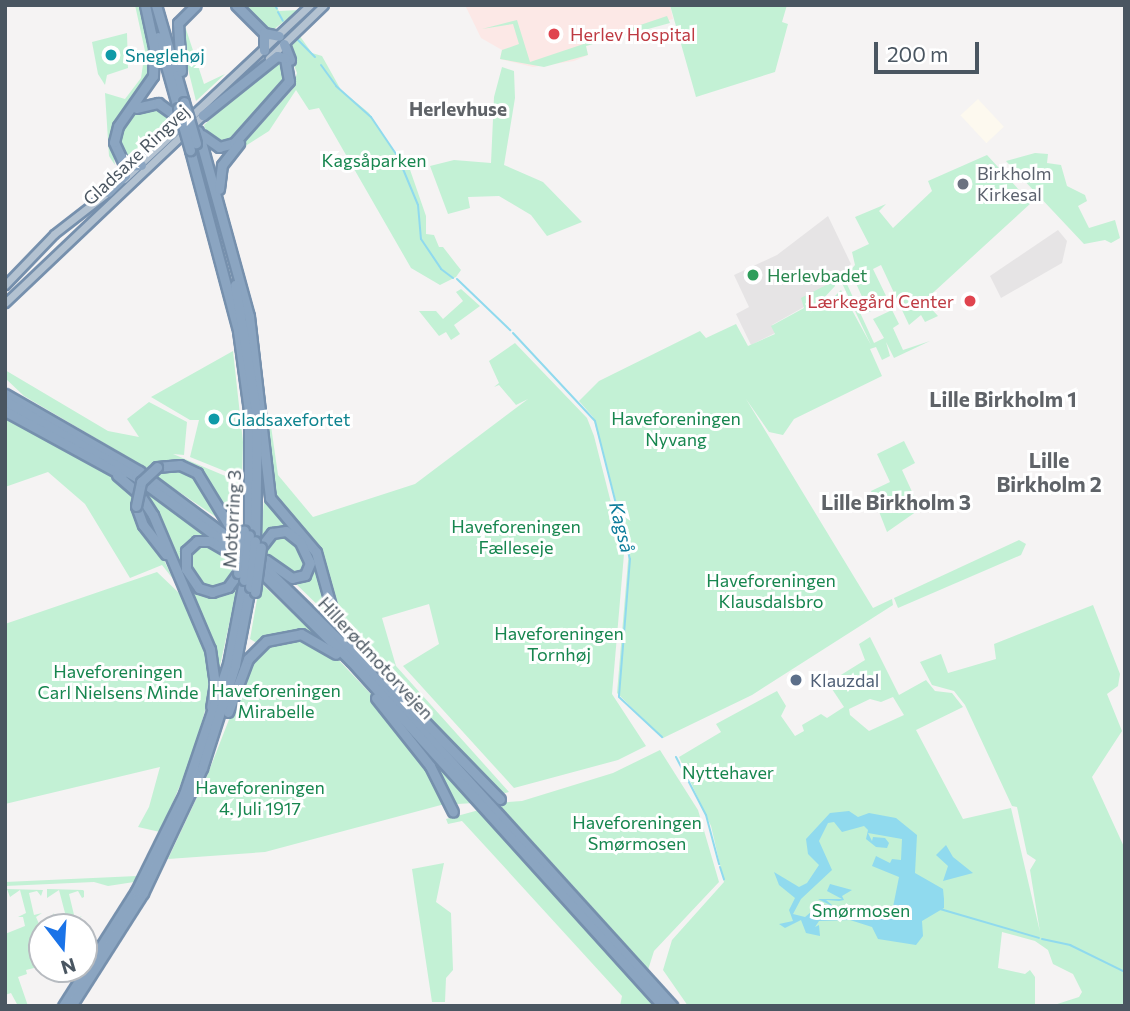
<!DOCTYPE html>
<html>
<head>
<meta charset="utf-8">
<style>
	body { margin:0 }
	#map { position:relative; width:1130px; height:1011px; overflow:hidden; background:#f5f3f3; font-family:Commissioner,sans-serif }
	div>[style] { position:absolute }
	[style*='--x'] { left:calc(var(--x)*1px); top:calc(var(--y)*1px); width:calc(var(--w)*1px); rotate:calc(var(--a)*1deg) }
	.commercial>* { inset:0; background:#fdf9ef; transform-origin:0 0 }
	.education>* { inset:0; background:#e6e4e5 }
	.medical>* { inset:0; background:#fce8e6 }
	.green>* { inset:0; background:#c3f1d5 }
	.water>* { inset:0; background:#90daee }
	.stream>* { height:2px; margin:-1px; padding:0 1px; transform-origin:1px; border-radius:1px; background:#90daee }
	.roads { filter:drop-shadow(2px 0 #7690ad) drop-shadow(-2px 0 #7690ad) drop-shadow(0 2px #7690ad) drop-shadow(0 -2px #7690ad) }
	.primary>* { height:7px; margin:-3.5px; padding:0 3.5px; transform-origin:3.5px; border-radius:3.5px; background:#b3c2d1 }
	.motorway>* { height:9px; margin:-4.5px; padding:0 4.5px; transform-origin:4.5px; border-radius:4.5px; background:#8ba5c1 }
	.bridges { filter:drop-shadow(2px 0 #7690ad) drop-shadow(-2px 0 #7690ad) drop-shadow(0 2px #7690ad) drop-shadow(0 -2px #7690ad) }
	.motorway-bridge>* { height:9px; margin:-4.5px; padding:0 4.5px; transform-origin:4.5px; border-radius:4.5px; background:#8ba5c1 }
	.dots>* { width:19px; height:19px; translate:-50% -50%; box-sizing:border-box; border:4px solid #fff; border-radius:50% }
	span { translate:-50% -50%; white-space:nowrap; text-align:center; line-height:1.15; -webkit-text-stroke:6px #fff; paint-order:stroke }
	.health-label { font-size:18px; color:#be3a42 }
	.left { translate:0 -50%; text-align:left }
	.right { translate:-100% -50%; text-align:right }
	.culture-label { font-size:18px; color:#0d838f }
	.street-label { font-size:18px; color:#4a5661 }
	.park-label { font-size:18px; color:#17864f }
	.worship-label { font-size:18px; color:#5b616d }
	.leisure-label { font-size:18px; color:#27864d }
	.service-label { font-size:18px; color:#4e5e75 }
	.neighbourhood-label { font-size:19px; color:#5f6368; font-weight:700 }
	.water-label { font-size:19px; color:#0c7c9b; font-style:italic }
	.quarter-label { font-size:21px; color:#5f6368; font-weight:700 }
	.frame { position:absolute; inset:0; border:7px solid #4a5661; pointer-events:none }
	.north { position:absolute; left:28px; top:913px; width:70px; height:70px; box-sizing:border-box; background:#fff; border:2px solid #b7bbc0; border-radius:50%; rotate:163deg; font-size:19px; font-weight:700; line-height:28px; text-align:center; color:#4a5661 }
	.north::after { content:''; display:block; margin:auto; width:24px; height:32px; background:#1a73e8; clip-path:polygon(50% 0,100% 100%,50% 72%,0 100%) }
	.scale { position:absolute; left:874px; top:42px; width:105px; height:32px; box-sizing:border-box; border:4px solid #4a5661; border-top:0; padding-left:9px; font-size:21px; line-height:24px; white-space:nowrap; color:#4a5661; -webkit-text-stroke:5px #fff; paint-order:stroke }
</style>
</head>
<body>
<div id="map">
	<div class="commercial">
		<i style="left:978px;top:99px;width:38px;height:24px;rotate:47deg"></i>
	</div>
	<div class="education">
		<i style="clip-path:polygon(828px 216px,851px 264px,804px 307px,772px 325px,775px 333px,751px 345px,736px 314px,749px 307px,734px 275px,777px 255px)"></i>
		<i style="clip-path:polygon(1058px 230px,1067px 241px,1062px 263px,1001px 298px,990px 276px)"></i>
	</div>
	<div class="medical">
		<i style="clip-path:polygon(465px 5px,670px 5px,673px 19px,586px 46px,588px 55px,574px 61px,533px 67px,500px 59px,502px 50px,481px 38px)"></i>
	</div>
	<div class="green">
		<i style="clip-path:polygon(135px 5px,141px 5px,151px 46px,151px 72px,111px 139px,115px 165px,109px 156px,105px 93px,125px 99px,141px 78px,145px 51px)"></i>
		<i style="clip-path:polygon(243px 5px,275px 5px,279px 11px,299px 10px,269px 33px)"></i>
		<i style="clip-path:polygon(670px 5px,787px 5px,782px 22px,788px 24px,775px 72px,696px 97px)"></i>
		<i style="clip-path:polygon(667px 16px,670px 23px,586px 46px,588px 55px,544px 67px,500px 59px,502px 50px,519px 44px,513px 24px,482px 29px,517px 20px,530px 62px)"></i>
		<i style="clip-path:polygon(184px 23px,204px 84px,225px 74px,196px 101px,182px 45px)"></i>
		<i style="clip-path:polygon(127px 33px,128px 68px,107px 75px,105px 85px,98px 74px,92px 42px)"></i>
		<i style="clip-path:polygon(299px 35px,312px 53px,322px 56px,341px 90px,369px 113px,401px 163px,407px 161px,426px 216px,426px 234px,434px 235px,439px 247px,443px 247px,457px 265px,461px 270px,456px 277px,440px 285px,411px 268px,319px 108px,309px 110px,296px 90px,269px 131px,236px 152px,292px 90px,297px 73px,288px 50px)"></i>
		<i style="clip-path:polygon(276px 61px,287px 66px,286px 82px,230px 142px,222px 144px,207px 137px,204px 125px)"></i>
		<i style="clip-path:polygon(502px 67px,514px 71px,515px 98px,504px 165px,543px 182px,582px 222px,547px 236px,531px 215px,499px 196px,468px 197px,470px 208px,448px 214px,430px 166px,454px 160px,491px 163px,494px 97px)"></i>
		<i style="clip-path:polygon(154px 106px,172px 123px,129px 165px,116px 143px,118px 134px,135px 112px)"></i>
		<i style="clip-path:polygon(1035px 153px,1048px 154px,1047px 163px,1061px 165px,1067px 186px,1085px 195px,1087px 201px,1078px 206px,1089px 228px,1115px 220px,1120px 238px,1111px 243px,1105px 240px,1084px 244px,1006px 161px)"></i>
		<i style="clip-path:polygon(987px 155px,1031px 203px,924px 301px,938px 316px,925px 322px,921px 315px,909px 325px,881px 265px,873px 269px,889px 302px,869px 312px,854px 279px,846px 282px,874px 343px,884px 338px,873px 319px,892px 310px,899px 324px,893px 328px,903px 350px,930px 341px,894px 358px,886px 342px,890px 356px,882px 360px,876px 347px,870px 349px,882px 376px,794px 419px,783px 435px,769px 432px,746px 399px,873px 608px,892px 599px,893px 605px,752px 695px,663px 738px,617px 693px,629px 549px,593px 417px,579px 401px,599px 381px,700px 331px,706px 338px,736px 324px,748px 346px,775px 334px,771px 326px,804px 308px,801px 298px,834px 281px,835px 286px,810px 313px,816px 307px,822px 309px,841px 290px,871px 345px,841px 281px,855px 265px,852px 252px,869px 244px,855px 217px,886px 204px,879px 211px,893px 228px,932px 191px,928px 181px)"></i>
		<i style="clip-path:polygon(461px 289px,480px 306px,454px 325px,460px 334px,451px 340px,446px 332px,439px 336px,419px 311px,436px 311px,443px 319px,463px 301px,456px 292px)"></i>
		<i style="clip-path:polygon(515px 343px,587px 418px,594px 436px,624px 554px,612px 694px,646px 746px,618px 760px,514px 788px,403px 666px,439px 644px,429px 604px,382px 618px,396px 666px,509px 792px,491px 797px,341px 624px,315px 545px,272px 497px,268px 428px,271px 426px,278px 475px,313px 517px,415px 484px,528px 399px,516px 405px,499px 385px,494px 387px,499px 383px,489px 361px)"></i>
		<i style="clip-path:polygon(233px 351px,243px 442px,242px 478px,190px 457px,199px 420px,190px 420px,151px 397px)"></i>
		<i style="clip-path:polygon(5px 370px,108px 431px,139px 437px,127px 419px,149px 402px,187px 422px,184px 455px,173px 454px,242px 483px,240px 530px,234px 528px,206px 480px,175px 461px,148px 469px,24px 396px,5px 378px)"></i>
		<i style="clip-path:polygon(5px 414px,108px 471px,133px 491px,135px 518px,160px 552px,173px 579px,162px 565px,130px 578px,85px 504px,48px 472px,5px 487px)"></i>
		<i style="clip-path:polygon(904px 441px,915px 463px,902px 470px,920px 509px,887px 532px,871px 491px,890px 482px,877px 454px)"></i>
		<i style="clip-path:polygon(172px 466px,195px 472px,222px 521px,151px 473px)"></i>
		<i style="clip-path:polygon(140px 487px,209px 538px,196px 540px,182px 565px,193px 586px,203px 593px,234px 586px,239px 579px,216px 684px,216px 667px)"></i>
		<i style="clip-path:polygon(265px 491px,284px 523px,313px 551px,333px 620px,293px 581px,301px 579px,311px 561px,287px 529px,260px 542px)"></i>
		<i style="clip-path:polygon(276px 534px,295px 538px,307px 560px,305px 572px,290px 575px,264px 554px,268px 539px)"></i>
		<i style="clip-path:polygon(1019px 540px,1026px 544px,1021px 555px,898px 608px,894px 598px)"></i>
		<i style="clip-path:polygon(197px 544px,214px 544px,237px 562px,235px 578px,223px 587px,205px 588px,189px 574px,189px 549px)"></i>
		<i style="clip-path:polygon(157px 572px,179px 593px,203px 642px,212px 686px,191px 760px,160px 832px,138px 827px,149px 807px,160px 767px,5px 804px,5px 624px)"></i>
		<i style="clip-path:polygon(260px 582px,316px 636px,285px 632px,257px 643px,250px 639px)"></i>
		<i style="clip-path:polygon(evenodd,1093px 605px,1120px 674px,1118px 686px,1107px 694px,1122px 731px,1092px 777px,1125px 849px,1125px 1006px,1051px 1006px,1079px 997px,1082px 992px,1073px 974px,1053px 964px,1048px 950px,1035px 941px,1002px 932px,998px 968px,1025px 974px,1030px 970px,1035px 977px,1035px 1006px,688px 1006px,663px 970px,672px 940px,724px 882px,711px 826px,679px 757px,721px 732px,716px 724px,777px 691px,786px 706px,781px 716px,795px 736px,804px 731px,802px 725px,821px 714px,827px 718px,844px 707px,828px 683px,865px 660px,859px 644px,870px 637px,899px 695px,926px 680px,935px 691px,952px 693px,963px 707px,916px 730px,963px 819px,1011px 808px,1040px 932px,1030px 870px,1036px 860px,1027px 854px,1017px 807px,1012px 806px,965px 705px,954px 691px,932px 685px,920px 662px,941px 654px,948px 673px,996px 659px,994px 644px,1093px 605px,893px 697px,904px 715px,869px 731px,850px 715px,849px 709px,870px 699px,881px 702px,893px 697px)"></i>
		<i style="clip-path:polygon(292px 635px,332px 653px,474px 803px,441px 805px,265px 852px,168px 859px,207px 776px,253px 658px,269px 642px)"></i>
		<i style="clip-path:polygon(660px 750px,698px 810px,719px 882px,654px 951px,648px 970px,497px 803px,522px 801px,613px 773px)"></i>
		<i style="clip-path:polygon(479px 810px,526px 858px,658px 1006px,620px 1006px,622px 996px,485px 846px,462px 821px,448px 824px,446px 819px)"></i>
		<i style="clip-path:polygon(444px 863px,436px 902px,451px 913px,453px 970px,446px 978px,445px 1002px,432px 1002px,412px 869px)"></i>
		<i style="clip-path:polygon(137px 876px,134px 882px,108px 886px,94px 882px,5px 886px,5px 882px)"></i>
		<i style="clip-path:polygon(7px 889px,43px 890px,41px 896px,37px 891px,29px 893px,34px 915px,42px 913px,36px 917px,40px 926px,55px 920px,53px 913px,58px 918px,65px 913px,59px 890px,47px 898px,47px 889px,83px 890px,84px 891px,84px 897px,82px 898px,78px 891px,69px 894px,75px 919px,82px 916px,77px 920px,79px 927px,42px 927px,42px 966px,26px 970px,27px 974px,18px 977px,28px 1006px,18px 1006px,11px 993px,5px 995px,5px 934px,25px 926px,23px 917px,18px 917px,26px 913px,20px 890px,10px 897px)"></i>
	</div>
	<div class="water">
		<i style="clip-path:polygon(evenodd,849px 811px,858px 817px,869px 813px,896px 818px,917px 835px,915px 873px,943px 889px,944px 899px,944px 908px,922px 921px,923px 936px,916px 945px,878px 939px,872px 927px,850px 920px,819px 921px,815px 927px,819px 925px,820px 936px,806px 933px,801px 920px,785px 928px,779px 924px,793px 921px,789px 910px,795px 898px,779px 885px,774px 872px,799px 887px,807px 883px,819px 865px,808px 854px,806px 839px,830px 813px,849px 811px,834px 822px,842px 832px,864px 826px,868px 830px,866px 839px,876px 847px,887px 848px,889px 843px,885px 838px,873px 837px,872px 841px,868px 833px,902px 839px,901px 860px,892px 859px,890px 863px,876px 856px,872px 866px,899px 877px,893px 907px,878px 912px,859px 908px,852px 919px,844px 907px,836px 917px,829px 912px,832px 905px,826px 900px,839px 901px,844px 900px,842px 896px,852px 890px,830px 884px,827px 891px,842px 899px,818px 899px,830px 905px,823px 911px,826px 917px,811px 912px,805px 917px,793px 914px,801px 899px,832px 870px,819px 841px,828px 823px,834px 822px)"></i>
		<i style="clip-path:polygon(946px 845px,953px 857px,973px 873px,943px 881px,948px 866px,936px 855px)"></i>
	</div>
	<div class="stream">
		<i style="--x:275;--y:5;--w:4;--a:63"></i>
		<i style="--x:278;--y:12;--w:10;--a:61"></i>
		<i style="--x:298;--y:40;--w:24;--a:45"></i>
		<i style="--x:321;--y:65;--w:26;--a:54"></i>
		<i style="--x:336;--y:86;--w:47;--a:41.5"></i>
		<i style="--x:371;--y:117;--w:48;--a:56"></i>
		<i style="--x:398;--y:157;--w:52;--a:67.4"></i>
		<i style="--x:418;--y:205;--w:34;--a:85"></i>
		<i style="--x:421;--y:239;--w:36;--a:56"></i>
		<i style="--x:441;--y:269;--w:15;--a:37"></i>
		<i style="--x:457;--y:279;--w:74;--a:43.9"></i>
		<i style="--x:513;--y:333;--w:120;--a:47"></i>
		<i style="--x:595;--y:421;--w:142;--a:75.8"></i>
		<i style="--x:630;--y:559;--w:138;--a:94.6"></i>
		<i style="--x:619;--y:697;--w:59;--a:42.9"></i>
		<i style="--x:676;--y:757;--w:65;--a:62.7"></i>
		<i style="--x:706;--y:815;--w:51;--a:75.1"></i>
		<i style="--x:720;--y:867;--w:13;--a:72"></i>
		<i style="--x:940;--y:909;--w:103;--a:16.3"></i>
		<i style="--x:1042;--y:939;--w:29;--a:12"></i>
		<i style="--x:1070;--y:945;--w:61;--a:26.1"></i>
	</div>
	<div class="roads">
		<div class="primary">
			<i style="--x:269;--y:58;--w:76;--a:-43.9"></i>
			<i style="--x:124;--y:179;--w:255;--a:-43.1"></i>
			<i style="--x:5;--y:285;--w:71;--a:-46.1"></i>
			<i style="--x:54;--y:234;--w:73;--a:-37.8"></i>
			<i style="--x:5;--y:303;--w:276;--a:-43.5"></i>
		</div>
		<div class="motorway">
			<i style="--x:156;--y:5;--w:101;--a:73.9"></i>
			<i style="--x:236;--y:5;--w:40;--a:45"></i>
			<i style="--x:264;--y:33;--w:15;--a:11"></i>
			<i style="--x:158;--y:37;--w:74;--a:74.3"></i>
			<i style="--x:284;--y:44;--w:17;--a:69"></i>
			<i style="--x:264;--y:50;--w:17;--a:-90"></i>
			<i style="--x:181;--y:71;--w:48;--a:-93.6"></i>
			<i style="--x:178;--y:23;--w:25;--a:-45"></i>
			<i style="--x:136;--y:108;--w:23;--a:-13"></i>
			<i style="--x:158;--y:103;--w:19;--a:36"></i>
			<i style="--x:198;--y:131;--w:192;--a:74.6"></i>
			<i style="--x:249;--y:316;--w:183;--a:83.4"></i>
			<i style="--x:270;--y:498;--w:71;--a:49.6"></i>
			<i style="--x:316;--y:552;--w:63;--a:74.4"></i>
			<i style="--x:333;--y:613;--w:40;--a:58"></i>
			<i style="--x:202;--y:135;--w:21;--a:35"></i>
			<i style="--x:219;--y:147;--w:16;--a:-15"></i>
			<i style="--x:234;--y:143;--w:83;--a:-48.4"></i>
			<i style="--x:289;--y:81;--w:23;--a:-100"></i>
			<i style="--x:285;--y:58;--w:8;--a:-166"></i>
			<i style="--x:277;--y:56;--w:95;--a:141.4"></i>
			<i style="--x:190;--y:150;--w:187;--a:75.1"></i>
			<i style="--x:238;--y:331;--w:81;--a:82.2"></i>
			<i style="--x:249;--y:411;--w:124;--a:90"></i>
			<i style="--x:141;--y:165;--w:16;--a:176"></i>
			<i style="--x:125;--y:166;--w:26;--a:-115"></i>
			<i style="--x:114;--y:142;--w:16;--a:-76"></i>
			<i style="--x:118;--y:126;--w:61;--a:-55"></i>
			<i style="--x:153;--y:76;--w:29;--a:-88"></i>
			<i style="--x:154;--y:47;--w:43;--a:-102.1"></i>
			<i style="--x:219;--y:189;--w:24;--a:-83"></i>
			<i style="--x:222;--y:165;--w:28;--a:-52"></i>
			<i style="--x:108;--y:192;--w:24;--a:-45"></i>
			<i style="--x:125;--y:175;--w:9;--a:-90"></i>
			<i style="--x:235;--y:285;--w:134;--a:80.5"></i>
			<i style="--x:257;--y:417;--w:124;--a:90.9"></i>
			<i style="--x:5;--y:394;--w:155;--a:29.9"></i>
			<i style="--x:139;--y:471;--w:132;--a:36.7"></i>
			<i style="--x:5;--y:401;--w:151;--a:30.1"></i>
			<i style="--x:136;--y:477;--w:134;--a:36.5"></i>
			<i style="--x:5;--y:411;--w:133;--a:28.7"></i>
			<i style="--x:157;--y:467;--w:23;--a:-5"></i>
			<i style="--x:180;--y:465;--w:19;--a:25"></i>
			<i style="--x:197;--y:473;--w:69;--a:58.6"></i>
			<i style="--x:117;--y:475;--w:30;--a:41"></i>
			<i style="--x:140;--y:495;--w:24;--a:57"></i>
			<i style="--x:153;--y:515;--w:146;--a:67"></i>
			<i style="--x:210;--y:649;--w:34;--a:82"></i>
			<i style="--x:215;--y:683;--w:24;--a:99"></i>
			<i style="--x:136;--y:506;--w:20;--a:70"></i>
			<i style="--x:143;--y:525;--w:37;--a:52"></i>
			<i style="--x:261;--y:547;--w:18;--a:-52"></i>
			<i style="--x:272;--y:533;--w:14;--a:-8"></i>
			<i style="--x:286;--y:531;--w:18;--a:38"></i>
			<i style="--x:300;--y:542;--w:23;--a:65"></i>
			<i style="--x:310;--y:563;--w:13;--a:113"></i>
			<i style="--x:305;--y:575;--w:13;--a:167"></i>
			<i style="--x:292;--y:578;--w:32;--a:-145"></i>
			<i style="--x:229;--y:552;--w:22;--a:-150"></i>
			<i style="--x:210;--y:541;--w:13;--a:180"></i>
			<i style="--x:197;--y:541;--w:15;--a:138"></i>
			<i style="--x:186;--y:551;--w:18;--a:90"></i>
			<i style="--x:186;--y:569;--w:23;--a:56"></i>
			<i style="--x:199;--y:588;--w:14;--a:17"></i>
			<i style="--x:212;--y:592;--w:17;--a:-17"></i>
			<i style="--x:228;--y:587;--w:17;--a:-54"></i>
			<i style="--x:256;--y:559;--w:140;--a:44.4"></i>
			<i style="--x:356;--y:657;--w:471;--a:47.8"></i>
			<i style="--x:255;--y:566;--w:135;--a:44.7"></i>
			<i style="--x:351;--y:661;--w:465;--a:47.9"></i>
			<i style="--x:387;--y:683;--w:162;--a:45.8"></i>
			<i style="--x:376;--y:698;--w:87;--a:51.5"></i>
			<i style="--x:430;--y:766;--w:51;--a:63.4"></i>
			<i style="--x:228;--y:712;--w:57;--a:-69.3"></i>
			<i style="--x:248;--y:659;--w:25;--a:-45"></i>
			<i style="--x:266;--y:641;--w:36;--a:-11"></i>
			<i style="--x:301;--y:634;--w:40;--a:29.7"></i>
			<i style="--x:63;--y:1006;--w:136;--a:-57.6"></i>
			<i style="--x:136;--y:891;--w:108;--a:-63.7"></i>
			<i style="--x:184;--y:794;--w:137;--a:-71.3"></i>
			<i style="--x:228;--y:664;--w:86;--a:-79.2"></i>
			<i style="--x:71;--y:1006;--w:134;--a:-57.5"></i>
			<i style="--x:143;--y:893;--w:138;--a:-64.7"></i>
			<i style="--x:202;--y:768;--w:108;--a:-72.2"></i>
			<i style="--x:235;--y:665;--w:79;--a:-79.1"></i>
		</div>
	</div>
	<div class="bridges">
		<div class="motorway-bridge">
			<i style="--x:184;--y:102;--w:43;--a:73.7"></i>
			<i style="--x:178;--y:108;--w:44;--a:74.1"></i>
			<i style="--x:136;--y:506;--w:25;--a:-78"></i>
			<i style="--x:141;--y:482;--w:22;--a:-43"></i>
			<i style="--x:238;--y:573;--w:43;--a:-82.1"></i>
			<i style="--x:244;--y:580;--w:45;--a:-83.7"></i>
			<i style="--x:250;--y:587;--w:46;--a:-83.8"></i>
			<i style="--x:255;--y:592;--w:45;--a:-82.4"></i>
		</div>
	</div>
	<div class="dots">
		<i style="left:554px;top:34px;background:#e0444e"></i>
		<i style="left:111px;top:55px;background:#0f9aa8"></i>
		<i style="left:963px;top:184px;background:#6b7280"></i>
		<i style="left:753px;top:275px;background:#2e9e5b"></i>
		<i style="left:970px;top:301px;background:#e0444e"></i>
		<i style="left:214px;top:419px;background:#0f9aa8"></i>
		<i style="left:796px;top:680px;background:#5c6f8a"></i>
	</div>
	<div class="health-label">
		<span class="left" style="left:570px;top:34px">Herlev Hospital</span>
		<span class="right" style="left:954px;top:301px">Lærkegård Center</span>
	</div>
	<div class="culture-label">
		<span class="left" style="left:125px;top:55px">Sneglehøj</span>
		<span class="left" style="left:228px;top:419px">Gladsaxefortet</span>
	</div>
	<div class="street-label">
		<span style="left:136px;top:155px;rotate:-43deg">Gladsaxe Ringvej</span>
		<span style="left:232px;top:519px;rotate:-87deg">Motorring 3</span>
		<span style="left:376px;top:658px;rotate:47deg">Hillerødmotorvejen</span>
	</div>
	<div class="park-label">
		<span style="left:374px;top:160px">Kagsåparken</span>
		<span style="left:676px;top:429px">Haveforeningen<br>Nyvang</span>
		<span style="left:516px;top:537px">Haveforeningen<br>Fælleseje</span>
		<span style="left:771px;top:591px">Haveforeningen<br>Klausdalsbro</span>
		<span style="left:559px;top:644px">Haveforeningen<br>Tornhøj</span>
		<span style="left:118px;top:682px">Haveforeningen<br>Carl Nielsens Minde</span>
		<span style="left:276px;top:701px">Haveforeningen<br>Mirabelle</span>
		<span style="left:728px;top:772px">Nyttehaver</span>
		<span style="left:260px;top:798px">Haveforeningen<br>4. Juli 1917</span>
		<span style="left:637px;top:833px">Haveforeningen<br>Smørmosen</span>
		<span style="left:861px;top:910px">Smørmosen</span>
	</div>
	<div class="worship-label">
		<span class="left" style="left:977px;top:184px">Birkholm<br>Kirkesal</span>
	</div>
	<div class="leisure-label">
		<span class="left" style="left:767px;top:275px">Herlevbadet</span>
	</div>
	<div class="service-label">
		<span class="left" style="left:810px;top:680px">Klauzdal</span>
	</div>
	<div class="neighbourhood-label">
		<span style="left:458px;top:109px">Herlevhuse</span>
	</div>
	<div class="water-label">
		<span style="left:622px;top:527px;rotate:76deg">Kagså</span>
	</div>
	<div class="quarter-label">
		<span style="left:1003px;top:399px">Lille Birkholm 1</span>
		<span style="left:1049px;top:472px">Lille<br>Birkholm 2</span>
		<span style="left:896px;top:502px">Lille Birkholm 3</span>
	</div>
	<div class="frame"></div>
	<div class="north">N</div>
	<div class="scale">200 m</div>
</div>
</body>
</html>
